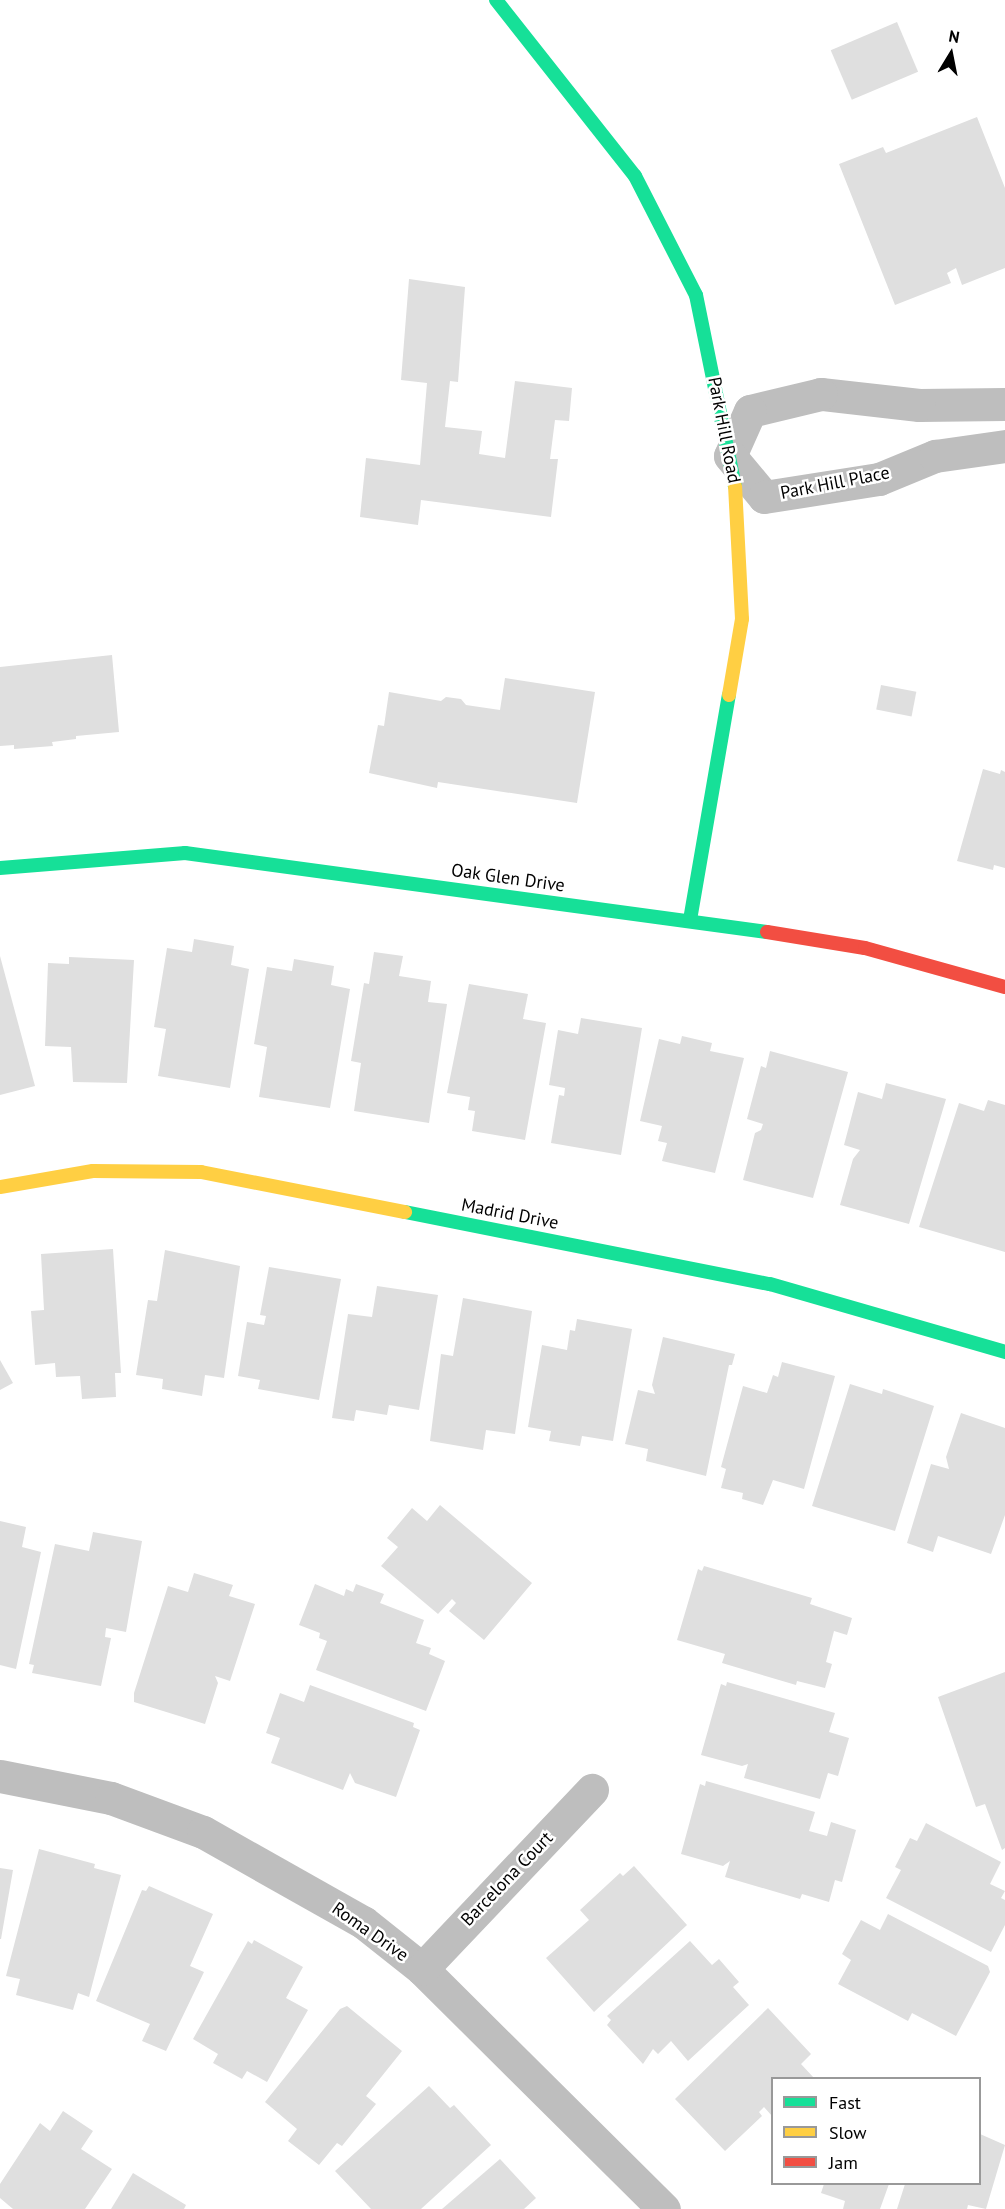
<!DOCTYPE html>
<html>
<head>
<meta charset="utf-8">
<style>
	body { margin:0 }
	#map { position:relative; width:1005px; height:2209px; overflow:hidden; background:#fff; font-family:"PT Sans",sans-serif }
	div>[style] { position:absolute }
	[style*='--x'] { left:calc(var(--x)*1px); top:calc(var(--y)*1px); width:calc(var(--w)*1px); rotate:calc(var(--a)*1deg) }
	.building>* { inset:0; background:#dfdfdf; transform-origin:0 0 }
	.street>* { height:33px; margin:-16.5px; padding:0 16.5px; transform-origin:16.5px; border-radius:16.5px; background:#bebebe }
	.fast>* { height:14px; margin:-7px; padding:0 7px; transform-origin:7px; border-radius:7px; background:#16e098 }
	.slow>* { height:14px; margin:-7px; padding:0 7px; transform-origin:7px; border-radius:7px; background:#ffcf43 }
	.jam>* { height:14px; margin:-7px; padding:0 7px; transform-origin:7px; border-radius:7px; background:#f24e42 }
	span { translate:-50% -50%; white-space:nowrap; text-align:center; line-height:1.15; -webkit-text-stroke:5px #fff; paint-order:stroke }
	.street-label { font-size:18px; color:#000 }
	.legend { position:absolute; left:771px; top:2077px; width:210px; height:108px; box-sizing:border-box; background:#fff; border:2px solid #999; margin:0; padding:8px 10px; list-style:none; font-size:18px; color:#000 }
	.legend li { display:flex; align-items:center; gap:12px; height:30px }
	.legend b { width:30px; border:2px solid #999 }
	.north { position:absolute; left:921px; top:24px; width:60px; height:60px; -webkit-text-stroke:4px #fff; paint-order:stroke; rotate:10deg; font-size:16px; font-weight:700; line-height:24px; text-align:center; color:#000 }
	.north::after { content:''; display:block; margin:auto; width:21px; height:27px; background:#000; clip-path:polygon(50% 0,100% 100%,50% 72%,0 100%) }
</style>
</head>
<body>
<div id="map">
	<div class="building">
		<i style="left:897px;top:22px;width:54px;height:72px;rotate:67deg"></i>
		<i style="clip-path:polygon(977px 117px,1005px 188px,1005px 268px,962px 285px,956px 268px,947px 273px,951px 283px,895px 305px,839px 164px,883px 147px,886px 153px)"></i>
		<i style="clip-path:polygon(409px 279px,465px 287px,458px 382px,450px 381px,445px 427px,482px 431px,479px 454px,505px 458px,515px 381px,572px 388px,569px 421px,555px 420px,550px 459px,558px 459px,551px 517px,421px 500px,418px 525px,360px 517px,366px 458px,420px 465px,427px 383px,401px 380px)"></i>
		<i style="clip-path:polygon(112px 655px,119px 732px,76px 736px,76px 739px,52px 742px,53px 746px,14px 749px,14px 745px,0 746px,0 667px)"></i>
		<i style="clip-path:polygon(505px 678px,595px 692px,577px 803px,438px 782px,437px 788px,369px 773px,378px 725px,384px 726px,389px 692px,441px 701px,446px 697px,461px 699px,466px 705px,500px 710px)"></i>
		<i style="left:881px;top:685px;width:36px;height:25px;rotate:11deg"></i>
		<i style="clip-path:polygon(983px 769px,1000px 774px,1001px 770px,1005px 772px,1005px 868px,994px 865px,993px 870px,957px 861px)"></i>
		<i style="clip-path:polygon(194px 939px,234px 946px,231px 965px,249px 969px,230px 1088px,158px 1076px,166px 1029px,154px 1027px,167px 948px,192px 952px)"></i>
		<i style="clip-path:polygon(374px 952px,403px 956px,399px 976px,431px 981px,428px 1002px,447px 1004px,429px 1123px,354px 1111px,361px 1063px,351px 1061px,364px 983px,369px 984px)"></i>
		<i style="clip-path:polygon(0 956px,35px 1086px,0 1095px)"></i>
		<i style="clip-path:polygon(69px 957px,134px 960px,127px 1083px,73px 1082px,71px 1047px,45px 1046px,48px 963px,69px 964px)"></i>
		<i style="clip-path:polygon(294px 959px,334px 966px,331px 985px,350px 989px,330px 1108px,259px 1097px,267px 1047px,254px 1044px,267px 967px,292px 971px)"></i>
		<i style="clip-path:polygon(469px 984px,528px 994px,523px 1019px,546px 1023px,525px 1140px,472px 1131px,475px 1111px,468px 1110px,470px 1097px,447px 1093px)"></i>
		<i style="clip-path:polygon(581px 1018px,642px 1028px,621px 1155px,551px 1143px,559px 1095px,564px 1096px,565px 1088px,549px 1085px,558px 1030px,578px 1034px)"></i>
		<i style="clip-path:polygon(682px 1036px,712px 1043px,710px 1051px,744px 1058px,715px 1173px,662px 1161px,667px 1143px,658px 1141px,662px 1126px,640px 1121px,659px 1039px,680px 1044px)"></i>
		<i style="clip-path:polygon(770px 1051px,848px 1072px,813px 1198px,743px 1180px,755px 1133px,761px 1130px,763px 1124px,747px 1119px,761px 1066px,766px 1068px)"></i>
		<i style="clip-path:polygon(886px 1083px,946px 1099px,909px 1224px,840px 1205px,853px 1159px,860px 1150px,844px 1145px,858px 1092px,882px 1099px)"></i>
		<i style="clip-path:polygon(988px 1100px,1005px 1105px,1005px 1252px,919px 1227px,959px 1103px,984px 1111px)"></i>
		<i style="clip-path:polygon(113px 1249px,121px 1373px,115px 1373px,116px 1397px,82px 1399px,80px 1376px,56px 1377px,55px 1363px,35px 1365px,31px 1311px,44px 1310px,41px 1254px)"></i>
		<i style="clip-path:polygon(165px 1250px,240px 1266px,224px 1378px,205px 1375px,202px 1396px,162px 1389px,163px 1379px,136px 1375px,148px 1300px,157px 1301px)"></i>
		<i style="clip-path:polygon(269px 1267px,341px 1279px,319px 1400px,258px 1389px,260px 1380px,238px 1376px,247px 1322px,264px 1325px,266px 1316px,260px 1315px)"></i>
		<i style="clip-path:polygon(377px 1286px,438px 1295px,419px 1410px,389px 1405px,387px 1415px,356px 1410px,354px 1421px,332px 1418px,348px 1314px,372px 1317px)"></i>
		<i style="clip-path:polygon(463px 1298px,532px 1311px,515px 1434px,486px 1430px,483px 1450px,430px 1441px,441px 1354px,453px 1356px)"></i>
		<i style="clip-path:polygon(577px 1319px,632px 1329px,613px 1441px,582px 1436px,580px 1446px,549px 1441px,551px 1431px,528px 1427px,542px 1345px,567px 1350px,570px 1330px,575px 1331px)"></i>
		<i style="clip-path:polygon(663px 1337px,735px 1354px,732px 1365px,729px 1365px,706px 1476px,646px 1461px,648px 1449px,625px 1444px,638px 1390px,655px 1394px,652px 1385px)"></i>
		<i style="clip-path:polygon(0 1360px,13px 1383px,0 1390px)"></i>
		<i style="clip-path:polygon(782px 1362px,835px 1376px,804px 1489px,773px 1480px,763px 1505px,742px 1499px,743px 1493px,721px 1488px,726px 1469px,721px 1467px,743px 1386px,767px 1393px,773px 1375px,778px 1377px)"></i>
		<i style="clip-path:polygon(850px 1384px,882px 1394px,883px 1389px,934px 1406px,895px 1531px,812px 1506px)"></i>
		<i style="clip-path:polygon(961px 1413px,1005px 1428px,1005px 1515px,991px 1554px,938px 1536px,933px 1552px,907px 1543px,931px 1464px,949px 1469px,946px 1457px)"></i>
		<i style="clip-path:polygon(440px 1505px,532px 1583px,484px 1640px,449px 1611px,456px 1603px,452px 1599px,438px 1614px,381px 1566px,398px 1547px,387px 1538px,412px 1508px,427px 1521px)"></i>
		<i style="clip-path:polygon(0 1521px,26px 1527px,22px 1547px,41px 1552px,16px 1669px,0 1665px)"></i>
		<i style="clip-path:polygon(93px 1532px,142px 1541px,126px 1632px,106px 1628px,105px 1637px,111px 1638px,101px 1686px,32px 1673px,34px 1665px,29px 1664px,55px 1544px,89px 1551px)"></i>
		<i style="clip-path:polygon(704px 1566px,812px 1598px,810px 1604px,852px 1618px,847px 1635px,834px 1631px,826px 1662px,832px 1664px,825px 1688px,797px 1681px,796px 1685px,722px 1663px,725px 1654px,677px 1640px,698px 1569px,702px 1571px)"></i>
		<i style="clip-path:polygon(194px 1573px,233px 1585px,229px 1596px,255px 1604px,230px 1681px,215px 1676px,218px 1683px,205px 1724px,134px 1702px,134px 1693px,168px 1586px,188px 1592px)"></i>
		<i style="clip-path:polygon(315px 1584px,344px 1596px,346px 1589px,353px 1592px,356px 1584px,384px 1594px,380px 1603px,424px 1620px,416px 1643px,431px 1648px,429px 1654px,445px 1661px,426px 1711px,316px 1670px,327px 1641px,319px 1638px,320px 1633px,299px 1625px)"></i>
		<i style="clip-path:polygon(1005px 1672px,1005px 1848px,1002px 1850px,985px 1804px,976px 1807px,938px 1697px)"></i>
		<i style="clip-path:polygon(727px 1682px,835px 1713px,829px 1732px,849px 1738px,838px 1776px,828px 1773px,820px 1799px,744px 1778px,748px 1764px,742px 1766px,701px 1755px,721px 1684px,726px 1686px)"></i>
		<i style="clip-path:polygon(310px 1685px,414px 1723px,413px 1727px,420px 1730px,396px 1797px,355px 1783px,350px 1773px,343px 1790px,271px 1763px,280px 1738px,266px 1733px,280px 1693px,304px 1702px)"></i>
		<i style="clip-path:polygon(706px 1781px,815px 1812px,809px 1831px,827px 1836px,831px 1822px,856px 1830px,842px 1882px,835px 1880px,829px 1902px,802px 1894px,800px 1899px,725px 1877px,730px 1861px,723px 1866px,681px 1854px,700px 1784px,705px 1786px)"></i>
		<i style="clip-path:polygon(926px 1823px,1001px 1862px,990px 1884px,1005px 1891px,1001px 1898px,1005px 1900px,1005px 1925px,991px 1952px,886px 1898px,901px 1870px,895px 1867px,910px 1838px,917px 1841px)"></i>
		<i style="clip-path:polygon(39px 1849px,95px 1864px,94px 1868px,121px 1875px,89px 1997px,78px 1993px,73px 2010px,16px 1995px,20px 1979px,6px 1976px)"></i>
		<i style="clip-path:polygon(634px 1866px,687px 1925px,594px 2012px,546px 1958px,589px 1920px,580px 1910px,620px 1873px,623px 1876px)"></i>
		<i style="clip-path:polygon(0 1868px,13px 1870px,1px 1939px,0 1939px)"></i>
		<i style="clip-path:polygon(149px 1886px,213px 1914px,190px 1966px,204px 1972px,166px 2051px,142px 2041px,150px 2024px,96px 2001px,142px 1890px,146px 1891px)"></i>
		<i style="clip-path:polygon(888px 1914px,988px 1966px,990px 1972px,956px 2036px,912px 2013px,908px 2021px,838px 1984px,851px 1960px,842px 1954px,861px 1920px,880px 1930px)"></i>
		<i style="clip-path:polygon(254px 1940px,303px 1967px,286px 1998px,308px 2010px,267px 2082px,247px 2071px,242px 2079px,213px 2063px,218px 2054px,193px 2039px,248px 1941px,252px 1944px)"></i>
		<i style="clip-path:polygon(690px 1941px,712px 1965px,719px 1959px,739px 1982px,733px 1987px,749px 2005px,688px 2061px,671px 2041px,658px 2054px,653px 2049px,643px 2064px,607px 2025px,611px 2020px,607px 2016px)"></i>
		<i style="clip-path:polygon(347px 2006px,402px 2051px,366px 2096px,376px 2104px,342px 2146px,337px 2143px,319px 2165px,288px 2141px,297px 2129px,265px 2102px,340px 2009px)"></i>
		<i style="clip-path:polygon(768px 2008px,811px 2054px,801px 2064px,814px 2078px,772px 2078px,772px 2116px,764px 2107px,759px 2112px,762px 2116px,725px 2151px,675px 2099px)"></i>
		<i style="clip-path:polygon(429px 2086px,450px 2108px,454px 2105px,491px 2145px,421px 2209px,371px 2209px,335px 2171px)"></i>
		<i style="clip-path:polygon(63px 2111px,93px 2131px,81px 2149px,112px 2169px,85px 2209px,13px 2209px,0 2198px,0 2184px,40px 2123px,50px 2131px)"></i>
		<i style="clip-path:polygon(980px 2134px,1005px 2145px,986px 2209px,968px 2205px,967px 2209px,897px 2209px,905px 2184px,980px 2184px)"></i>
		<i style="clip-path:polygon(500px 2159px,536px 2198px,524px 2209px,442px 2209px)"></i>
		<i style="clip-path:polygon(133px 2173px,186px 2205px,184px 2209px,111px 2209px)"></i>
		<i style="clip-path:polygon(824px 2184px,889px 2184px,880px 2209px,843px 2209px,845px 2201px,821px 2193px)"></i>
	</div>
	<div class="street">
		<i style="--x:1005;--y:404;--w:86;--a:179.3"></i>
		<i style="--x:919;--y:405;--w:99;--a:-173.6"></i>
		<i style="--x:821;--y:394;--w:73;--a:166.5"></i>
		<i style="--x:750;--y:411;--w:49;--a:114"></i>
		<i style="--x:730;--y:456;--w:53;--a:50.3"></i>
		<i style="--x:764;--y:497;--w:116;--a:-8.9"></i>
		<i style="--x:879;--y:479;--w:61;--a:-22.3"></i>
		<i style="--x:935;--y:456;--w:71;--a:-8.1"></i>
		<i style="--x:0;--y:1776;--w:113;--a:11.2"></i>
		<i style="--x:111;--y:1798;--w:98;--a:20.3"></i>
		<i style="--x:203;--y:1832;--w:184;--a:29.4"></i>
		<i style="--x:363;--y:1922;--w:75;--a:38.5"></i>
		<i style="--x:422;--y:1969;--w:341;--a:44.8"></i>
		<i style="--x:422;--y:1969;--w:247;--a:-46.5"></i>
	</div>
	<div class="fast">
		<i style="--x:496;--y:0;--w:224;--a:51.7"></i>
		<i style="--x:635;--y:176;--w:134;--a:62.9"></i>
		<i style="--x:696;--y:295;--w:195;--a:78.5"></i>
		<i style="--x:0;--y:868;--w:186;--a:-4.6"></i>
		<i style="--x:185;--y:853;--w:587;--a:7.73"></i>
		<i style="--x:690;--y:920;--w:228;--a:-80.2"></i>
		<i style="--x:405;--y:1212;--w:372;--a:11.2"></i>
		<i style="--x:770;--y:1284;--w:245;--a:16.1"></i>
	</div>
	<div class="slow">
		<i style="--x:729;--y:695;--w:77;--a:-80.3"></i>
		<i style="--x:742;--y:619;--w:133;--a:-93"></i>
		<i style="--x:0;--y:1187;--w:94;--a:-9.8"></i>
		<i style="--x:93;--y:1171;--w:108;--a:0.5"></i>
		<i style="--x:201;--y:1172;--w:208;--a:11.1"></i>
	</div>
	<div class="jam">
		<i style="--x:767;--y:932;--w:99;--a:9.3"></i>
		<i style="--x:865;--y:948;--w:145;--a:15.6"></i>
	</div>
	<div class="street-label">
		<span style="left:724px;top:430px;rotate:79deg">Park Hill Road</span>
		<span style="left:835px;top:483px;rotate:-11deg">Park Hill Place</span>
		<span style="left:508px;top:878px;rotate:8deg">Oak Glen Drive</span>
		<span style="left:510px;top:1214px;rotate:11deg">Madrid Drive</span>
		<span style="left:507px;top:1879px;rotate:-46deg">Barcelona Court</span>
		<span style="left:370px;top:1932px;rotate:35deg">Roma Drive</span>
	</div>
	<ul class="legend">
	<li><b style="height:8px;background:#16e098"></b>Fast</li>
	<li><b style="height:8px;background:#ffcf43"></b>Slow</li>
	<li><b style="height:8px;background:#f24e42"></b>Jam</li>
	</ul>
	<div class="north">N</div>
</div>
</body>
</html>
